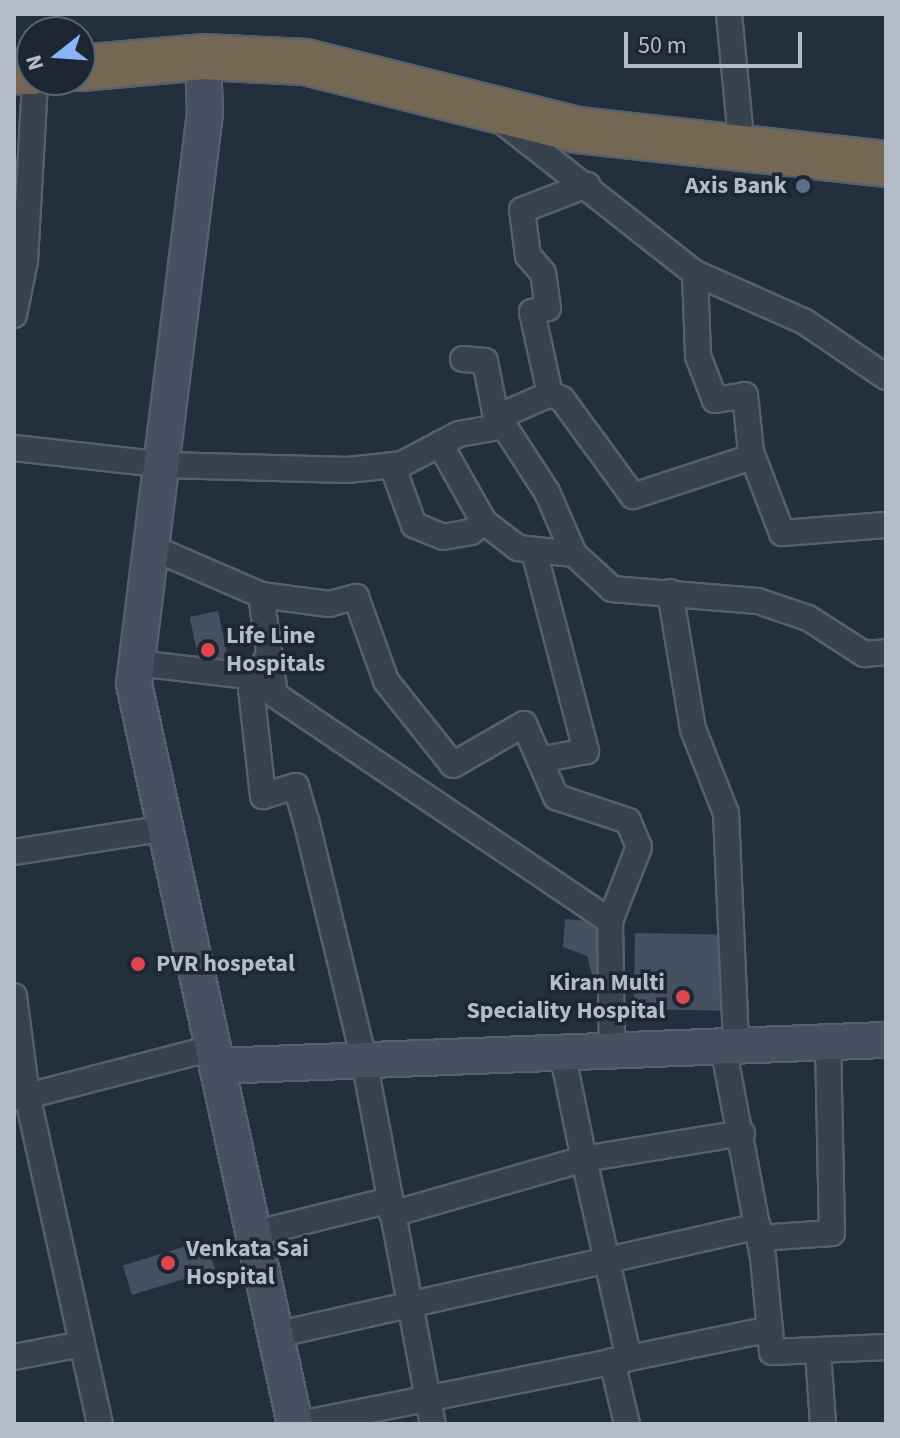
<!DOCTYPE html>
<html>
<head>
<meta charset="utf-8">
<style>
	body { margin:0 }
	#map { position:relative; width:900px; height:1438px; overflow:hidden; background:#242f3e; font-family:"Source Sans 3",sans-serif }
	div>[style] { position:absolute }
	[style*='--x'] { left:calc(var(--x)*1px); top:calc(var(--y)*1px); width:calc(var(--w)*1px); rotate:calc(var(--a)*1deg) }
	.building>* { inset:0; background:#455162; transform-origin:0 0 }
	.roads { filter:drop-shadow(2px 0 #565f6c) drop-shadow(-2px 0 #565f6c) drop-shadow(0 2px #565f6c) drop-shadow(0 -2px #565f6c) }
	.street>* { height:24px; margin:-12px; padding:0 12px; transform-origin:12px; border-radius:12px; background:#38414e }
	.secondary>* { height:34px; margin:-17px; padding:0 17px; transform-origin:17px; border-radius:17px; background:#465061 }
	.highway>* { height:44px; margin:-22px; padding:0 22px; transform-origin:22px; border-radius:22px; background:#746855 }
	.dots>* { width:22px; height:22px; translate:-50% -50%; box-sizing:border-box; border:4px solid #1d2633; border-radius:50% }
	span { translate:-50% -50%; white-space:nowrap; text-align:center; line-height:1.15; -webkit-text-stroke:7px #1d2633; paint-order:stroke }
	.poi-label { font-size:24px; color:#b4bcc9; font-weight:700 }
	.right { translate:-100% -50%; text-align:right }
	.left { translate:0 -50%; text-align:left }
	.frame { position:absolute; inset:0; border:16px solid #b4bcc9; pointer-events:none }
	.north { position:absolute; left:16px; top:16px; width:80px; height:80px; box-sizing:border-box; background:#1d2633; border:2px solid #59626f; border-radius:50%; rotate:253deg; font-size:22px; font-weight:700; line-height:32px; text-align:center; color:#b4bcc9 }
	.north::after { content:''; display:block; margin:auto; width:28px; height:36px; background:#8ab4f8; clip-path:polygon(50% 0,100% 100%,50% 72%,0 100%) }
	.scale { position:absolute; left:624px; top:32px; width:178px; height:36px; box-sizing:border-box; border:4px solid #b4bcc9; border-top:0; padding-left:10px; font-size:24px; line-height:28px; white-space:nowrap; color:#b4bcc9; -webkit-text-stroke:6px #1d2633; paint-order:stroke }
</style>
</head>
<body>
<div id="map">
	<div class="building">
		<i style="left:218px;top:611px;width:48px;height:29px;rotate:78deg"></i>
		<i style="clip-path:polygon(565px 919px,599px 922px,611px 987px,595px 987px,587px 956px,563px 947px)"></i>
		<i style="left:635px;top:933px;width:95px;height:76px;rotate:1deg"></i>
		<i style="left:206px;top:1240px;width:31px;height:87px;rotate:73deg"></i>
	</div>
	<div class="roads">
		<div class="street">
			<i style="--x:729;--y:14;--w:136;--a:84.5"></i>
			<i style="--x:503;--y:122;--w:244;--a:38.2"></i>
			<i style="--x:695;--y:273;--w:120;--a:24"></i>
			<i style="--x:805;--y:322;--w:98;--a:34.2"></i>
			<i style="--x:695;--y:273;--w:83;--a:87.9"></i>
			<i style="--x:698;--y:356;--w:47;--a:68.9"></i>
			<i style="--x:715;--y:400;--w:30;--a:-9"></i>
			<i style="--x:745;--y:395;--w:57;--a:84"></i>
			<i style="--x:751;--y:452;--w:87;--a:69.1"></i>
			<i style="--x:782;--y:533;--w:104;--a:-4.4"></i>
			<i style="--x:14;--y:315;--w:55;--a:-78.5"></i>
			<i style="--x:25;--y:261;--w:181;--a:-86.8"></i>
			<i style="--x:463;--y:359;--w:22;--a:5"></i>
			<i style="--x:485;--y:361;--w:52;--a:78.9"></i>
			<i style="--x:495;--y:412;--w:95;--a:57"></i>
			<i style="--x:547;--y:492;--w:68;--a:66.5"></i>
			<i style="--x:574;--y:554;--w:52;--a:42.6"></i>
			<i style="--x:612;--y:589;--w:146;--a:4.7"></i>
			<i style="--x:758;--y:601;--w:53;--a:18.8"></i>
			<i style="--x:808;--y:618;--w:67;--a:32.7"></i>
			<i style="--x:864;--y:654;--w:22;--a:-5"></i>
			<i style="--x:550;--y:394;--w:13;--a:23"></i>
			<i style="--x:562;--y:399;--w:120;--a:53.8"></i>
			<i style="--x:633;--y:496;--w:125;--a:-18.1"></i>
			<i style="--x:498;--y:417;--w:57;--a:-23.9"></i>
			<i style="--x:550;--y:394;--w:84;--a:-102.4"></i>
			<i style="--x:532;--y:312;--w:16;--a:-14"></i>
			<i style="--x:548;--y:308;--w:35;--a:-98"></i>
			<i style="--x:543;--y:273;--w:23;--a:-131"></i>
			<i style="--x:528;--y:256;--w:46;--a:-97.4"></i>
			<i style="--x:522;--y:210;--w:70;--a:-21"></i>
			<i style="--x:14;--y:448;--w:152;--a:6.4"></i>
			<i style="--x:165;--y:465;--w:183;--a:1.6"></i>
			<i style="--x:348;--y:470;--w:54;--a:-6.3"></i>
			<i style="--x:402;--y:464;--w:64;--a:-27.8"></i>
			<i style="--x:459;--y:434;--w:46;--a:-10.1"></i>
			<i style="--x:392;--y:465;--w:64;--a:69.9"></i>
			<i style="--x:414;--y:525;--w:31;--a:22"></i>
			<i style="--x:443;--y:537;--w:28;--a:-10"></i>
			<i style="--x:471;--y:532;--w:16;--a:-38"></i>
			<i style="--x:484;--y:522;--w:90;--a:-119.4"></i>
			<i style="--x:484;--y:522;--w:43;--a:37.4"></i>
			<i style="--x:518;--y:548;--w:56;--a:6.1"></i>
			<i style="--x:153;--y:548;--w:118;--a:23.5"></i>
			<i style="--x:261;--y:595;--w:101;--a:82"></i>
			<i style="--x:275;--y:695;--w:404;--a:34"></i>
			<i style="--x:610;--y:921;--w:129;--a:89.1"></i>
			<i style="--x:534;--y:551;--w:207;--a:75.4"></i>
			<i style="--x:586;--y:751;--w:47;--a:168.9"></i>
			<i style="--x:670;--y:592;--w:139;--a:80.5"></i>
			<i style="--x:693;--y:729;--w:90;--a:68.6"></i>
			<i style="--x:726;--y:813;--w:232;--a:87.5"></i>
			<i style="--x:261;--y:595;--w:69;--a:7.5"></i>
			<i style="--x:329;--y:604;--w:28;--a:-15"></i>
			<i style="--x:356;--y:597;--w:89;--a:70.3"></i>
			<i style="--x:386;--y:681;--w:107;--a:51.4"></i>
			<i style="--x:453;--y:765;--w:82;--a:-30"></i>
			<i style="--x:524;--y:724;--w:80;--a:66.3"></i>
			<i style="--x:556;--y:797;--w:76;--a:18.4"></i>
			<i style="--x:628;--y:821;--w:28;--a:67"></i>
			<i style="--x:639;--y:847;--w:79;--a:111.4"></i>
			<i style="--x:269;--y:655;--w:38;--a:118"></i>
			<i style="--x:251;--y:689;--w:108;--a:83.6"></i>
			<i style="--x:263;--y:796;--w:34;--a:-17"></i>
			<i style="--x:296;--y:786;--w:35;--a:74"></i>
			<i style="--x:306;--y:820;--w:247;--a:76.4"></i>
			<i style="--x:364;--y:1060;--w:370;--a:79.3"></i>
			<i style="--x:137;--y:663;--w:121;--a:6.7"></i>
			<i style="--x:14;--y:852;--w:154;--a:-9"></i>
			<i style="--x:14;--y:996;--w:101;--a:82.6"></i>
			<i style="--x:27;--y:1096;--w:13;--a:171"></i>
			<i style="--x:723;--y:1046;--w:215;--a:79.3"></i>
			<i style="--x:763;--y:1257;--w:95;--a:84.6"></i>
			<i style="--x:772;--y:1352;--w:114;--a:-2.5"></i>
			<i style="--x:562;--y:1052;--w:109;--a:78.4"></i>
			<i style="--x:584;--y:1159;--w:160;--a:-9.3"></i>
			<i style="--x:392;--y:1214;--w:200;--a:-16"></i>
			<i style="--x:584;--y:1159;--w:204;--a:77.3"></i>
			<i style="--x:629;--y:1358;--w:144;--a:-11.6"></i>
			<i style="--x:253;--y:1234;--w:141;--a:-13.9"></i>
			<i style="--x:760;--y:1238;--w:72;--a:-4"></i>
			<i style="--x:832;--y:1233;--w:191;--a:-91.2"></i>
			<i style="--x:275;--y:1335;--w:495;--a:-12.7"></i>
			<i style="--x:818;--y:1352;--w:72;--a:86"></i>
			<i style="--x:14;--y:1357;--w:69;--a:-10.8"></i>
			<i style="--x:612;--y:1361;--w:65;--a:76.6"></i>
			<i style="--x:100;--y:1424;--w:336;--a:-102.5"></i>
			<i style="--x:27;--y:1096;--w:192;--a:-14.5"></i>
			<i style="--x:300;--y:1424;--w:336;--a:-11.3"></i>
		</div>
		<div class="secondary">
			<i style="--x:203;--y:57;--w:56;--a:88"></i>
			<i style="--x:205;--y:113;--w:575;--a:97.09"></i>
			<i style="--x:134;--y:684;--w:757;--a:77.73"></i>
			<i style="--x:217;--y:1066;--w:670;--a:-2.23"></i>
		</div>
		<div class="highway">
			<i style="--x:80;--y:68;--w:123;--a:-5.1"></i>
			<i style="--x:203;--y:57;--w:102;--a:2.8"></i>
			<i style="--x:305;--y:62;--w:281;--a:14"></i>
			<i style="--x:578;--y:130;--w:310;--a:6.3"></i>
			<i style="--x:14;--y:71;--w:18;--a:3"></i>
		</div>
	</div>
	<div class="dots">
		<i style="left:803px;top:186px;background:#5c6f8a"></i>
		<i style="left:208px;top:650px;background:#e0444e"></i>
		<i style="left:138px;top:964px;background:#e0444e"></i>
		<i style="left:683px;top:997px;background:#e0444e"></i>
		<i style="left:168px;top:1263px;background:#e0444e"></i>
	</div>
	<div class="poi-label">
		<span class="right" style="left:787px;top:186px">Axis Bank</span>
		<span class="left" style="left:226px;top:650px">Life Line<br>Hospitals</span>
		<span class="left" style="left:156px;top:964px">PVR hospetal</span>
		<span class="right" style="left:665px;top:997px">Kiran Multi<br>Speciality Hospital</span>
		<span class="left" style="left:186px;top:1263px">Venkata Sai<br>Hospital</span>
	</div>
	<div class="frame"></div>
	<div class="north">N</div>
	<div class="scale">50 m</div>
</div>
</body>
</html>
